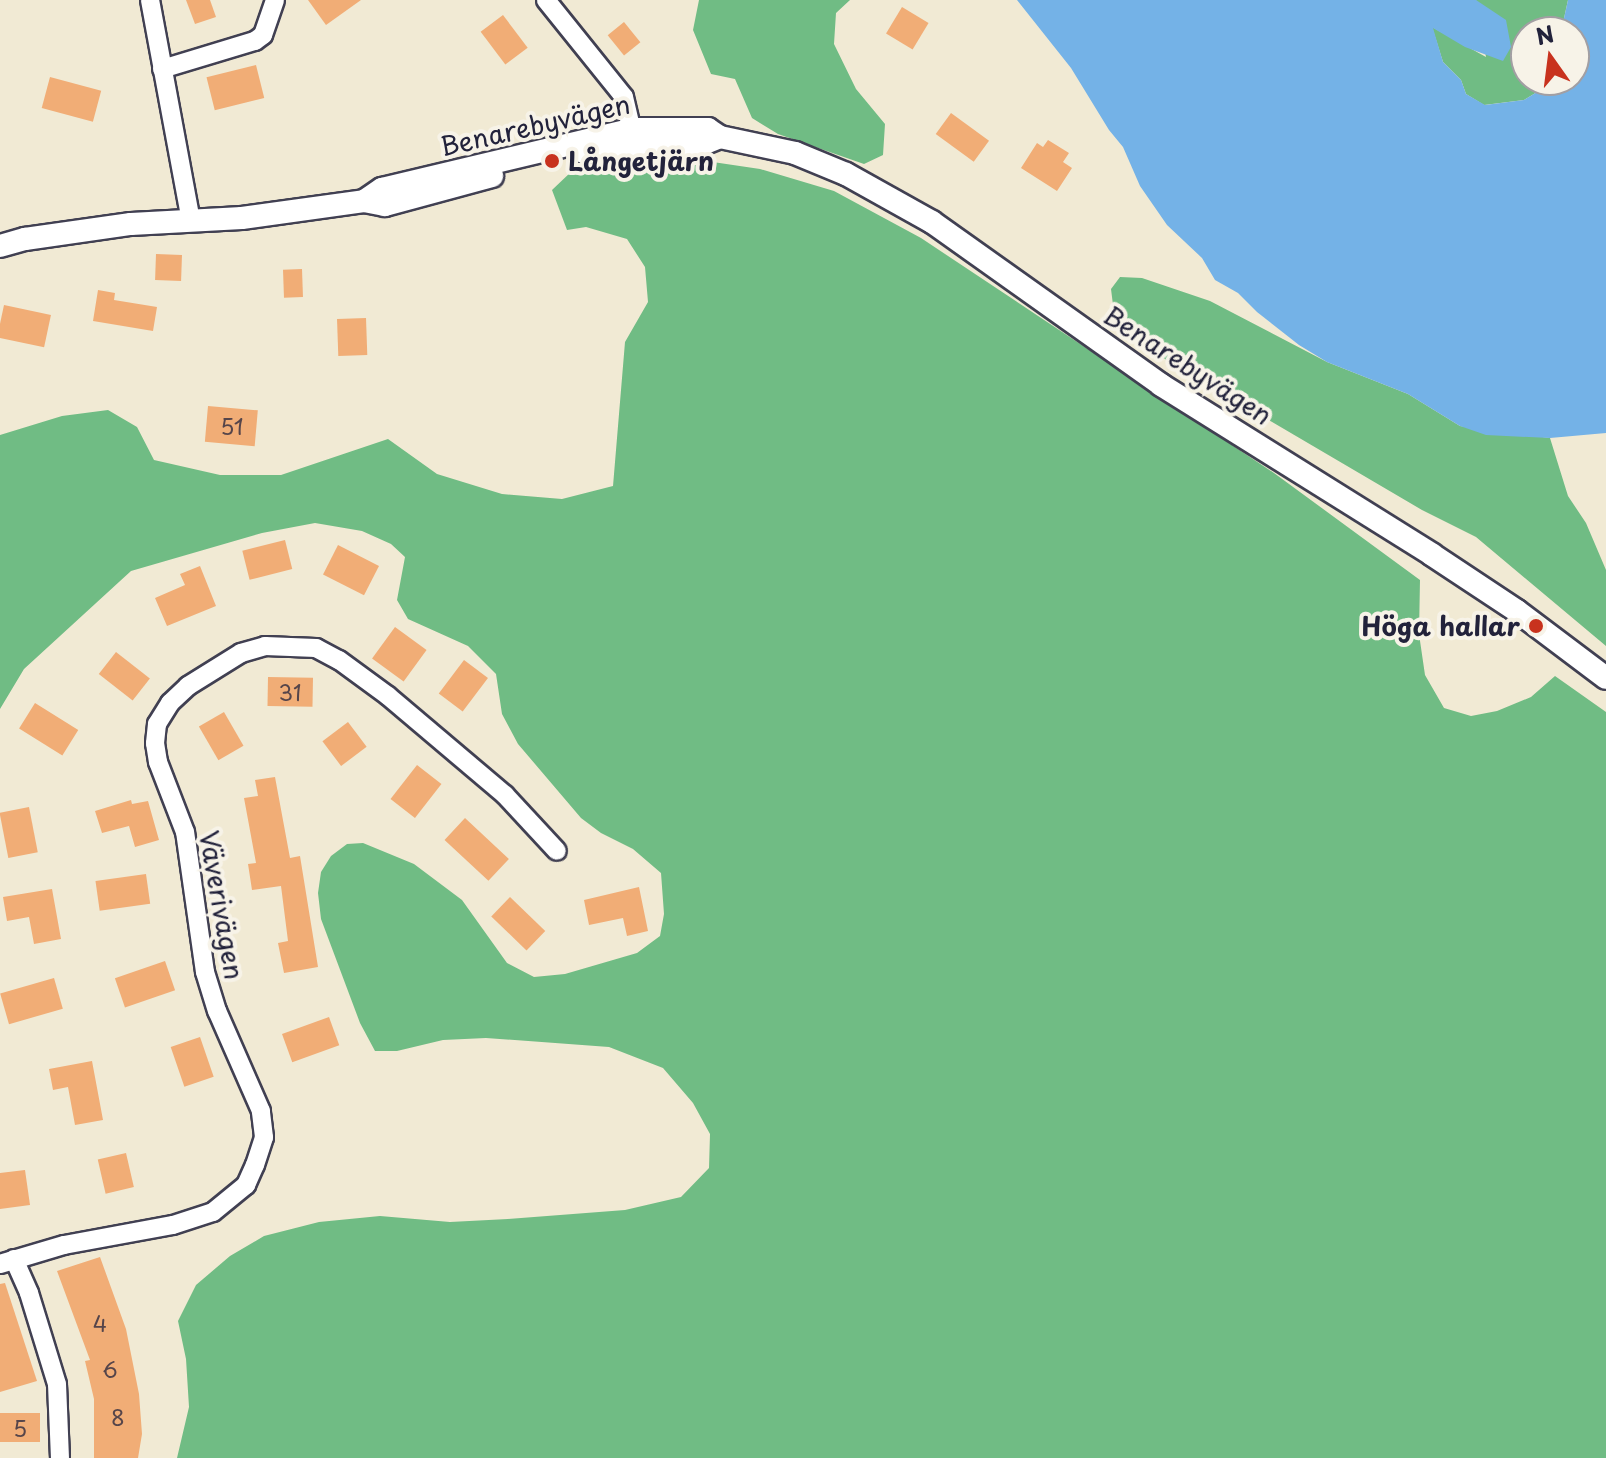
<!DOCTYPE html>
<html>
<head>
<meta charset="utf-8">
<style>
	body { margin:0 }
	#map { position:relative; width:1606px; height:1458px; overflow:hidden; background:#f1ead4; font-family:"Playpen Sans",sans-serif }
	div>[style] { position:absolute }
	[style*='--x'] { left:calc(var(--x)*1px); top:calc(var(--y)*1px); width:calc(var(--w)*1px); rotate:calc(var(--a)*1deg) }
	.forest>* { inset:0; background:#70bc84 }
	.water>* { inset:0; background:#74b2e7 }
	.building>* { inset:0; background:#f1ad76; transform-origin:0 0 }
	.roads { filter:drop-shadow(2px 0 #414052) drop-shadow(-2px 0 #414052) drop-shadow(0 2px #414052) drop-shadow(0 -2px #414052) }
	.minor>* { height:18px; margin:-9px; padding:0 9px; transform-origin:9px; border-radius:9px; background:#fff }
	.tertiary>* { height:22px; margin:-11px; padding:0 11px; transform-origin:11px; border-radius:11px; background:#fff }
	.dots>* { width:22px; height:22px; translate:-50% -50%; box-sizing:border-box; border:4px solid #f7f3e8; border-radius:50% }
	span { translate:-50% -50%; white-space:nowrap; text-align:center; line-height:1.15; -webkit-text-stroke:8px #f7f3e8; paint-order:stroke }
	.number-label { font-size:22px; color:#56454a }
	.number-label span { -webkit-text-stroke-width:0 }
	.street-label { font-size:26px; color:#22223b }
	.poi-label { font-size:26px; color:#22223b; font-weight:700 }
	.left { translate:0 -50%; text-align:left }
	.right { translate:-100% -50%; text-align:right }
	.north { position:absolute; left:1510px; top:16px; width:80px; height:80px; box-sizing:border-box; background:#f7f3e8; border:2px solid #a29fa3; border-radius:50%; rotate:346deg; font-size:22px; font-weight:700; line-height:32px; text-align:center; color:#22223b }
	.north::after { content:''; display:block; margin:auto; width:28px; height:36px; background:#c8321e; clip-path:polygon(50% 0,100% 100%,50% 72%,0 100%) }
</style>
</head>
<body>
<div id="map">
	<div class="forest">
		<i style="clip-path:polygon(699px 0,850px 0,836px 13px,834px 44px,856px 89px,885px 124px,883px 155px,864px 164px,778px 134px,752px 118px,735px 79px,711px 74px,693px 30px)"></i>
		<i style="clip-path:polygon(1476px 0,1568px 0,1561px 32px,1526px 32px,1526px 80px,1547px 80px,1542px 89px,1524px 100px,1484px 105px,1466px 94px,1461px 80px,1443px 62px,1432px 27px,1486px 57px)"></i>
		<i style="clip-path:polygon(679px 157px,760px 169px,834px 191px,921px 238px,1274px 473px,1420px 580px,1419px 634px,1425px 675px,1444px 708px,1471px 716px,1497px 711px,1531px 697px,1555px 676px,1606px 712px,1606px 1458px,177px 1458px,189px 1407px,186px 1359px,178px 1321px,196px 1285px,230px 1256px,264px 1236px,319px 1222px,380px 1216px,450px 1222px,508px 1219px,625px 1210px,681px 1197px,709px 1168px,710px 1134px,693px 1103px,663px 1068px,609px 1047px,486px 1038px,443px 1040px,397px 1051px,375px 1051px,360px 1023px,321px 919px,318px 893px,321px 872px,331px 856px,347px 844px,363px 843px,414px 864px,462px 900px,507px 963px,534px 977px,565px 974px,637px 953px,660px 936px,664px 914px,661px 873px,633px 849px,601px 833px,581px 818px,518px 744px,502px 714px,496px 674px,468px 646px,408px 619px,397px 600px,405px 557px,391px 544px,362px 531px,315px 523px,262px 533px,131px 571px,24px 669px,0 709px,0 435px,62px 416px,108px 410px,137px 427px,154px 460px,220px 475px,281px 475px,388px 439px,437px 474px,502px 494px,562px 499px,613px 486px,625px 342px,648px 302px,645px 267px,627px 239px,586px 227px,567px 230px,552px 190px,572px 171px)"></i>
		<i style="clip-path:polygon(1120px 277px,1142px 278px,1210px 301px,1327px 362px,1408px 394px,1460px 426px,1550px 438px,1568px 496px,1586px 523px,1606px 570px,1606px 646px,1476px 537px,1422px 510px,1129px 338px,1114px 313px,1111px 289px)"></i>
	</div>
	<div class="water">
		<i style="clip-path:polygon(1017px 0,1476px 0,1506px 20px,1511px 47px,1503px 61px,1465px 47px,1433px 28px,1443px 62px,1461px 80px,1466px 94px,1485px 105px,1524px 100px,1542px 89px,1547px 80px,1574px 80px,1574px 32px,1561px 32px,1568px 0,1606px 0,1606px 433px,1550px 438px,1486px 435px,1460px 426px,1408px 394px,1327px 362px,1299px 345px,1257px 312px,1238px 293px,1215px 280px,1202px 258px,1167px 225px,1140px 186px,1123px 147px,1109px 130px,1071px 68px)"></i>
	</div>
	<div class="building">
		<i style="clip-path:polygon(186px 0,210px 0,216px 17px,195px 24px)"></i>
		<i style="clip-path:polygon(308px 0,361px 0,326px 25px)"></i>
		<i style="left:902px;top:7px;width:31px;height:31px;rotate:31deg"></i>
		<i style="left:503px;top:15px;width:41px;height:28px;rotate:53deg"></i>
		<i style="left:624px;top:22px;width:26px;height:21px;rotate:51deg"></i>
		<i style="left:256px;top:65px;width:34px;height:51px;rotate:76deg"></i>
		<i style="left:50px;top:77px;width:53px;height:32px;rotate:15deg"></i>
		<i style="left:951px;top:113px;width:47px;height:26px;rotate:36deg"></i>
		<i style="clip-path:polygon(1048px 140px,1069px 153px,1063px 162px,1072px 168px,1057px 191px,1021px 168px,1037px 143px,1043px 147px)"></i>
		<i style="left:156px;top:254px;width:26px;height:26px;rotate:2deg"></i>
		<i style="left:302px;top:269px;width:28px;height:19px;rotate:88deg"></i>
		<i style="clip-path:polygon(98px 290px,115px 293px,114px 300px,157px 307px,153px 331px,93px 321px)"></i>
		<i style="left:4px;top:305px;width:48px;height:33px;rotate:12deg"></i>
		<i style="left:366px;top:318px;width:37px;height:29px;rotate:88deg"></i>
		<i style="left:208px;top:406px;width:50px;height:36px;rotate:5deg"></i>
		<i style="left:285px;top:540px;width:30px;height:44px;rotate:76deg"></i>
		<i style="left:338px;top:545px;width:46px;height:33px;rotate:27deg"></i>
		<i style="clip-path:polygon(200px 566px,216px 606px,167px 626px,155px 598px,185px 585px,180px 574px)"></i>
		<i style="left:395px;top:627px;width:39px;height:39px;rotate:36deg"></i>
		<i style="left:116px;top:652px;width:43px;height:28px;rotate:38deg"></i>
		<i style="left:464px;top:660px;width:30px;height:42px;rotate:37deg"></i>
		<i style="left:268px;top:677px;width:45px;height:29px;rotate:1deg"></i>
		<i style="left:35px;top:703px;width:51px;height:30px;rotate:32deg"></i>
		<i style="left:224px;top:712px;width:39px;height:29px;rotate:60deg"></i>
		<i style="left:348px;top:722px;width:31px;height:32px;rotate:53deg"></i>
		<i style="left:417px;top:765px;width:31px;height:43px;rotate:38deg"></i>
		<i style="clip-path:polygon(275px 777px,290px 858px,300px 856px,318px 967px,284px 973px,278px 943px,288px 941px,281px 886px,252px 890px,248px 864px,256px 863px,244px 798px,258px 796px,255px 780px)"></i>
		<i style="clip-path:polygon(131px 800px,132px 804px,148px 801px,159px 840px,135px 847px,129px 826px,102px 833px,95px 811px)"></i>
		<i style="left:29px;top:807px;width:46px;height:30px;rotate:79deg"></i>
		<i style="left:465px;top:818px;width:60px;height:30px;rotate:43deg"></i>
		<i style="left:146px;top:874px;width:30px;height:51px;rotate:82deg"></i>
		<i style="clip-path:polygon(639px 887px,648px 931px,627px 936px,623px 918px,589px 925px,584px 900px)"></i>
		<i style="clip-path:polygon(52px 889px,61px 939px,34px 944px,29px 917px,7px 921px,3px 897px)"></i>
		<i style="left:510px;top:897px;width:49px;height:27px;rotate:44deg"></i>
		<i style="left:165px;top:961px;width:31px;height:53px;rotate:71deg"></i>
		<i style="left:54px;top:978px;width:32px;height:56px;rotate:74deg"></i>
		<i style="left:329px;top:1017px;width:30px;height:50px;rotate:70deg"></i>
		<i style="left:200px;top:1037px;width:42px;height:31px;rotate:71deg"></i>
		<i style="clip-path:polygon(92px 1061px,103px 1120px,75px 1125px,68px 1087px,53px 1090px,49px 1069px)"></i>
		<i style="left:126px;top:1153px;width:35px;height:29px;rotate:77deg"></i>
		<i style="clip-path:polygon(25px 1170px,30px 1205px,0 1209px,0 1173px)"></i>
		<i style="clip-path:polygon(100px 1257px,126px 1329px,139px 1394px,142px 1434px,138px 1458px,94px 1458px,94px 1399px,85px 1361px,90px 1360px,57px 1271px)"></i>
		<i style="clip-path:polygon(5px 1283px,37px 1381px,0 1392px,0 1284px)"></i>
		<i style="left:40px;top:1413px;width:29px;height:40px;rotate:90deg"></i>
	</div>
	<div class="roads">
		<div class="minor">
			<i style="--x:150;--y:0;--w:225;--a:79.5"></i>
			<i style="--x:546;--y:0;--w:124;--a:51.2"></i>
			<i style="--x:624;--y:97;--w:44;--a:76.9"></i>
			<i style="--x:162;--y:69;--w:97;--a:-16.8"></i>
			<i style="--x:255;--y:41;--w:10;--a:-37"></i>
			<i style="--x:263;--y:35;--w:37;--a:-71"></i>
			<i style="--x:14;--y:1259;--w:37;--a:66"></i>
			<i style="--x:29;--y:1293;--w:95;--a:72.9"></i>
			<i style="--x:57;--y:1384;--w:74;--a:87.7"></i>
			<i style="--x:0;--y:1264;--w:67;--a:-16.5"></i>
			<i style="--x:64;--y:1245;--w:111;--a:-10.4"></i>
			<i style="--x:173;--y:1225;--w:42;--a:-18"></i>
			<i style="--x:213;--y:1212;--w:43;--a:-39.3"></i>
			<i style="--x:246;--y:1185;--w:22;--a:-66"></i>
			<i style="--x:255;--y:1165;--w:29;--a:-72"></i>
			<i style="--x:264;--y:1137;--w:26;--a:-97"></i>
			<i style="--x:261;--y:1111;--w:109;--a:-113.7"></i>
			<i style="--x:217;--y:1011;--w:41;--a:-107.1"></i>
			<i style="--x:205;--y:972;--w:141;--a:-98.1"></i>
			<i style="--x:185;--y:832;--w:75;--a:-111.1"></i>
			<i style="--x:158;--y:762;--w:19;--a:-99"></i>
			<i style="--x:155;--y:743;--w:19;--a:-84"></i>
			<i style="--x:157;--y:724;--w:25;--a:-58"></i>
			<i style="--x:170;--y:703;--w:25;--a:-43"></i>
			<i style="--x:188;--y:686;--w:62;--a:-31.9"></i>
			<i style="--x:241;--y:653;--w:25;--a:-16"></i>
			<i style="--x:265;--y:646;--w:51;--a:2.2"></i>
			<i style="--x:316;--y:648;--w:26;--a:28"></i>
			<i style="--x:339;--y:660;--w:61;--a:36.3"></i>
			<i style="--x:388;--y:696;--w:153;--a:40.2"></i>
			<i style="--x:505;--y:795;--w:76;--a:47.1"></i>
		</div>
		<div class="tertiary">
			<i style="--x:583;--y:152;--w:52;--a:-6.6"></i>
			<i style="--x:635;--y:146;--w:70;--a:-2.5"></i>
			<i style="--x:705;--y:143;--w:16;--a:-22"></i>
			<i style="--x:364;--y:201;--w:22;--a:-34"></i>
			<i style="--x:382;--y:189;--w:258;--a:-13.4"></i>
			<i style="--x:633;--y:129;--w:75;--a:0"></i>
			<i style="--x:708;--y:129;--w:14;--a:34"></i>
			<i style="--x:720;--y:137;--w:77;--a:12"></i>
			<i style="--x:795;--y:153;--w:55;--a:22.4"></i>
			<i style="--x:846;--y:174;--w:98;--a:29.2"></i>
			<i style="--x:932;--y:222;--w:281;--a:35.4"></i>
			<i style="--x:1161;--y:385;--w:319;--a:32"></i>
			<i style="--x:1431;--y:554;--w:103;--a:33.5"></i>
			<i style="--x:1517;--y:611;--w:111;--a:37"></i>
			<i style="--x:0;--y:246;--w:26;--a:-16"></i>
			<i style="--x:25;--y:239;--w:107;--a:-8.1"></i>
			<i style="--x:131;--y:224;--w:111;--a:-3.1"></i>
			<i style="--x:242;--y:218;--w:123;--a:-7.9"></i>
			<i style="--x:364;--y:201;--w:21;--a:11"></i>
			<i style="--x:385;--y:205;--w:111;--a:-15.2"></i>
		</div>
	</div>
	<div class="dots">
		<i style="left:552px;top:161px;background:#c8321e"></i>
		<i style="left:1536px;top:626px;background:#c8321e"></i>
	</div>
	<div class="number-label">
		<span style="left:232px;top:426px">51</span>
		<span style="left:290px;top:692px">31</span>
		<span style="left:100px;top:1323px">4</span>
		<span style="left:110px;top:1369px">6</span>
		<span style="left:118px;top:1417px">8</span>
		<span style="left:20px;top:1428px">5</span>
	</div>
	<div class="street-label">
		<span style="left:535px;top:125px;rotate:-13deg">Benarebyvägen</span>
		<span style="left:1188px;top:365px;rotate:33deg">Benarebyvägen</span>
		<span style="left:222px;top:905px;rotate:80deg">Väverivägen</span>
	</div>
	<div class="poi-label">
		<span class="left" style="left:568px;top:161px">Långetjärn</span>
		<span class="right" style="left:1520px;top:626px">Höga hallar</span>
	</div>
	<div class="north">N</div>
</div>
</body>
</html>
